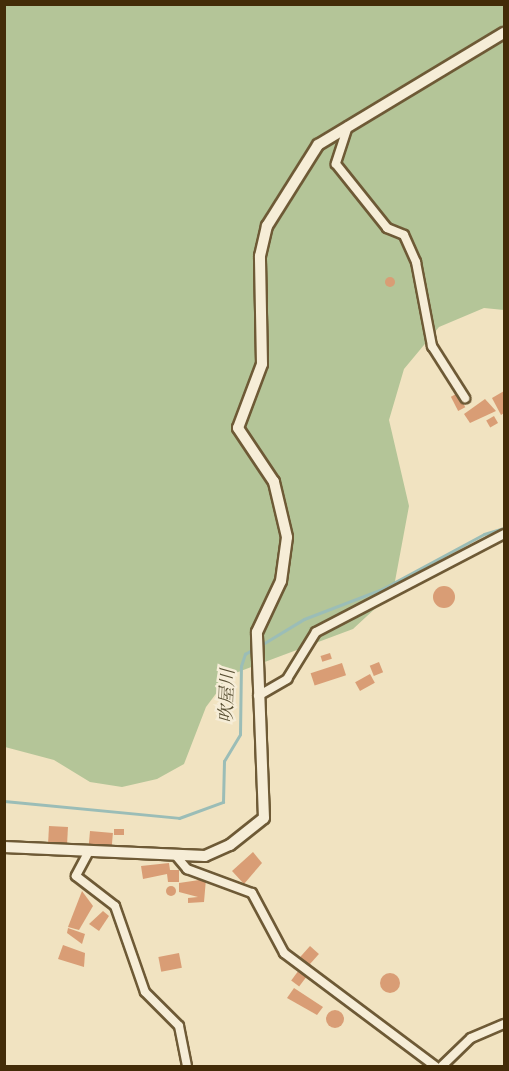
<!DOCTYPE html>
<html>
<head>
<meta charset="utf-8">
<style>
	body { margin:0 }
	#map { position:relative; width:509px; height:1071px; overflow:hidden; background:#f1e3c1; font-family:"Old Standard TT","Noto Serif JP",serif }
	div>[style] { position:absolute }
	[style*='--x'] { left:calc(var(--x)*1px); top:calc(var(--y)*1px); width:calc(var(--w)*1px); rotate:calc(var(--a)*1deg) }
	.green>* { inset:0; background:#b4c598 }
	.stream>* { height:3px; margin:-1.5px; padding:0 1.5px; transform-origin:1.5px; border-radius:1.5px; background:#9bbdb7 }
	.building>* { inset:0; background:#d99d75; transform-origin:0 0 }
	.round { border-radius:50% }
	.roads { filter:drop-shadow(2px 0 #6e5a36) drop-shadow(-2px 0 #6e5a36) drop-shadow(0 2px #6e5a36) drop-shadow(0 -2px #6e5a36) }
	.minor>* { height:8px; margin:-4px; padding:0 4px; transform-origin:4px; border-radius:4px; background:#f6edd7 }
	.tertiary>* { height:10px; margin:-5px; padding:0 5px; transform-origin:5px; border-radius:5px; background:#f6edd7 }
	span { translate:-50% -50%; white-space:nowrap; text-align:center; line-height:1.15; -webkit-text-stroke:5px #f6edd7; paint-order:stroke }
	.water-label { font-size:18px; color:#595034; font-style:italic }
	.frame { position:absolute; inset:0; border:6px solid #432c08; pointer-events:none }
</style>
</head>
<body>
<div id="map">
	<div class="green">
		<i style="clip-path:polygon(4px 5px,504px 5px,504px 310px,484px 308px,439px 327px,404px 369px,389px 420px,409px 506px,393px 592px,353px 629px,230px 675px,206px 707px,184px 764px,157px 779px,122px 787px,90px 782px,54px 760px,5px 747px)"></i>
	</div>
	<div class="stream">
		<i style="--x:261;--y:645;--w:50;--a:-31.2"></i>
		<i style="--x:304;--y:619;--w:84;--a:-21"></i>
		<i style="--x:382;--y:589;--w:116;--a:-28.3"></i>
		<i style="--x:484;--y:534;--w:21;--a:-17"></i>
		<i style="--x:4;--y:801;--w:176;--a:5.5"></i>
		<i style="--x:179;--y:818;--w:47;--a:-20"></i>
		<i style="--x:223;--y:802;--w:41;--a:-88.6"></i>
		<i style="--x:224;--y:761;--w:31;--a:-59"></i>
		<i style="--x:240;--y:734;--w:68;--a:-89.2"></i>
		<i style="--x:241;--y:666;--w:13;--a:-72"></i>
		<i style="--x:245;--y:654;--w:12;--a:-31"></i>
	</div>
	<div class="building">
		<i class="round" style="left:385px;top:277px;width:10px;height:10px"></i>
		<i style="clip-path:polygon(504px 391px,504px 413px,501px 415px,492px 398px)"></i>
		<i style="left:458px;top:393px;width:16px;height:8px;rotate:63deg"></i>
		<i style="clip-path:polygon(485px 399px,496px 411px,470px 423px,464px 414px)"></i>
		<i style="left:494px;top:416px;width:8px;height:9px;rotate:60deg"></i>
		<i class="round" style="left:433px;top:586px;width:22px;height:22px"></i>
		<i style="left:330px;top:653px;width:6px;height:10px;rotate:72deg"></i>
		<i style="left:379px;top:662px;width:11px;height:10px;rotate:68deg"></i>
		<i style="left:342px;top:663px;width:13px;height:33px;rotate:72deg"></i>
		<i style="left:370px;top:674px;width:10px;height:17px;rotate:61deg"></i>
		<i style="left:49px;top:826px;width:19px;height:18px;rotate:3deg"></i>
		<i style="left:114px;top:829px;width:10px;height:6px"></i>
		<i style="left:90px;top:831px;width:23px;height:14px;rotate:5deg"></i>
		<i style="clip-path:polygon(253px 852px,262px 863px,244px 884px,232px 871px)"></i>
		<i style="clip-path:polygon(169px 863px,170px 870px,179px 870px,179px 882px,168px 882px,167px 874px,143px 879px,141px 866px)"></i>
		<i style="clip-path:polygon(206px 879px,204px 902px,188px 903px,188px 898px,198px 897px,179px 892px,179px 883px)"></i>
		<i class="round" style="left:166px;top:886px;width:10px;height:10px"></i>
		<i style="clip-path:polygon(82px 891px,93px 906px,79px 930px,68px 927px)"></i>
		<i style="clip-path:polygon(103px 911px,109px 916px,99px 931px,89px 924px)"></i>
		<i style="clip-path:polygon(68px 928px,85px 934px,82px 944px,67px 933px)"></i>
		<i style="clip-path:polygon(63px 945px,85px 953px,84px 967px,58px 959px)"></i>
		<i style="left:310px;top:946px;width:12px;height:17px;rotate:42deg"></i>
		<i style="left:179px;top:953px;width:15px;height:21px;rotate:79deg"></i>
		<i style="left:299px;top:970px;width:10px;height:13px;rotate:37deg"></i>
		<i class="round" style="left:380px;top:973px;width:20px;height:20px"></i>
		<i style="clip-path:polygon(294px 988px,323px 1007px,317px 1015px,287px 998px)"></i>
		<i class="round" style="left:326px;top:1010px;width:18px;height:18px"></i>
	</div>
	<div class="roads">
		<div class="minor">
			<i style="--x:348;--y:126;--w:40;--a:108"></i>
			<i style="--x:336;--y:164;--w:82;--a:51.4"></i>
			<i style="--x:387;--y:228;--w:18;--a:22"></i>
			<i style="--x:404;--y:235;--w:30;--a:66"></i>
			<i style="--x:416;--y:262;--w:86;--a:79.2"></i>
			<i style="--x:432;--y:346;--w:62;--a:57.6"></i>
			<i style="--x:258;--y:696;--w:34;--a:-30"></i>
			<i style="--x:287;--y:679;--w:55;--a:-58.3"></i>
			<i style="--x:316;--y:632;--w:212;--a:-27.5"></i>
			<i style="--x:88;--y:853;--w:26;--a:118"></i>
			<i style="--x:76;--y:876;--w:49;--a:37.6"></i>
			<i style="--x:115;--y:906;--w:91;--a:70.8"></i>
			<i style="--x:145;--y:992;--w:48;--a:45"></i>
			<i style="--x:179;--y:1026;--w:41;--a:78.7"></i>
			<i style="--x:177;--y:857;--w:16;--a:50"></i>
			<i style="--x:187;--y:869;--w:69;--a:20.3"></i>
			<i style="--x:252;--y:893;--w:68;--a:61.9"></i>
			<i style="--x:284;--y:953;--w:189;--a:36.8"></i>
			<i style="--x:442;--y:1066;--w:40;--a:-44"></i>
			<i style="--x:471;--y:1038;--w:36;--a:-23"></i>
		</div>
		<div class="tertiary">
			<i style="--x:4;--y:847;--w:201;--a:2.6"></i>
			<i style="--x:205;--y:856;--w:27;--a:-24"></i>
			<i style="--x:230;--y:845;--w:43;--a:-38.5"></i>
			<i style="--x:264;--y:818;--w:186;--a:-92.2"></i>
			<i style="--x:257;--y:632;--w:56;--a:-64.8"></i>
			<i style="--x:281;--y:581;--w:44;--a:-82.2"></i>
			<i style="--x:287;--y:537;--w:57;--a:-103.3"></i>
			<i style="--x:274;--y:482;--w:65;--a:-123.7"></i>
			<i style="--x:238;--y:428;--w:68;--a:-69.4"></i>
			<i style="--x:262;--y:364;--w:108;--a:-91.1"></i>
			<i style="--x:260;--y:256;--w:31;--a:-77"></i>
			<i style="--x:267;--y:226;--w:96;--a:-57.8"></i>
			<i style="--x:318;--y:145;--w:217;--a:-31.1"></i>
		</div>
	</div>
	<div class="water-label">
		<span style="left:228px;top:696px;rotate:-88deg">吹屋川</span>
	</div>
	<div class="frame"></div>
</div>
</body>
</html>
